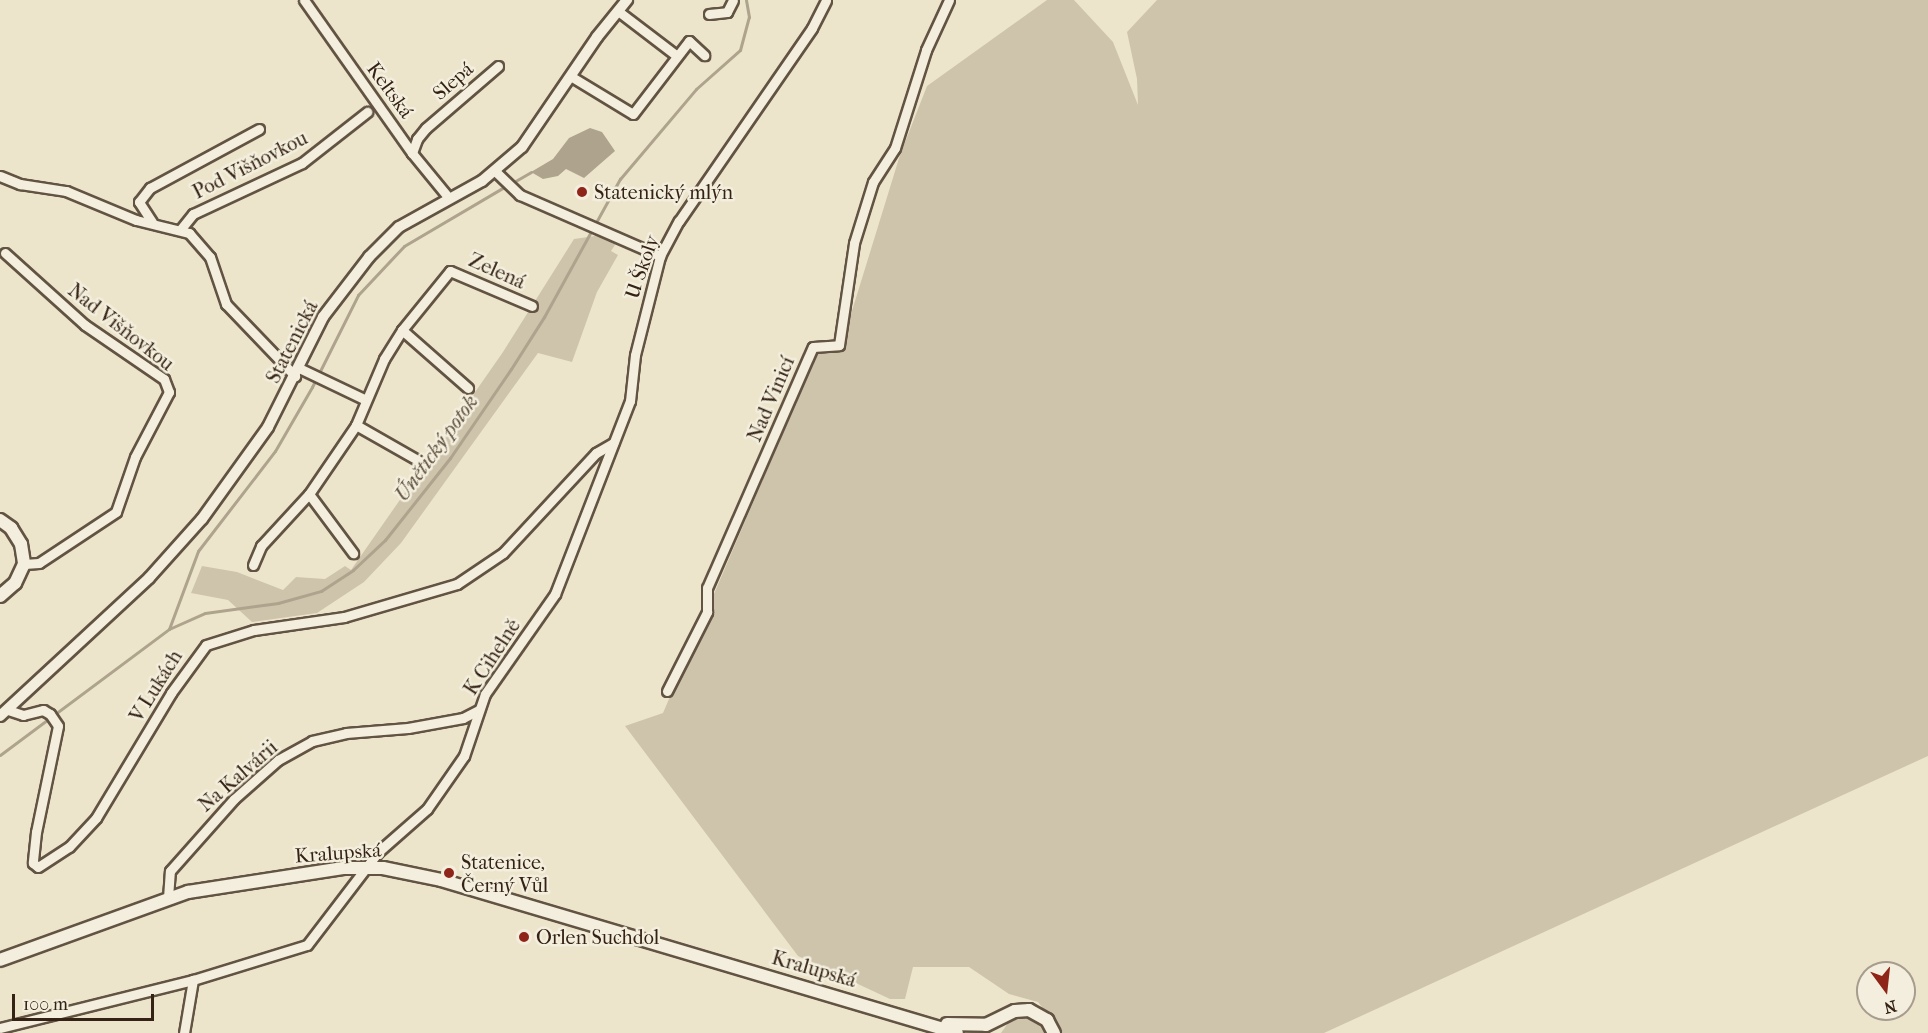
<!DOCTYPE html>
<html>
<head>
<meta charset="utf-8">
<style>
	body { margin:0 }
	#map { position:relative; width:1928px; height:1033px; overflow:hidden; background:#ede5cb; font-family:"IM FELL French Canon",serif }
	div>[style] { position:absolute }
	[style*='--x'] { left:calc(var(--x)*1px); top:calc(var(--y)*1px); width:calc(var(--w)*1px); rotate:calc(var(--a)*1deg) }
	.green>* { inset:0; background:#cec4ac }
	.water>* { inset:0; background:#aea38d }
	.stream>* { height:3px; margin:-1.5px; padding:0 1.5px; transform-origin:1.5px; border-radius:1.5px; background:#aea38d }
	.roads { filter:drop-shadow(2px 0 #625342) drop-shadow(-2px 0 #625342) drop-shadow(0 2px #625342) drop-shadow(0 -2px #625342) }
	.minor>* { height:9px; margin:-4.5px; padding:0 4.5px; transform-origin:4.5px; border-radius:4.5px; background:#f3eedd }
	.tertiary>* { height:10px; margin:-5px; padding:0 5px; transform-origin:5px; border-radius:5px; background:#f3eedd }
	.secondary>* { height:12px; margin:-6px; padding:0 6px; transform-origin:6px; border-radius:6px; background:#f3eedd }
	.dots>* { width:16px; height:16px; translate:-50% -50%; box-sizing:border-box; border:3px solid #f3eedd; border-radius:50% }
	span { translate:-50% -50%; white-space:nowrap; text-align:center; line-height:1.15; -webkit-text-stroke:5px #f3eedd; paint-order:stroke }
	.street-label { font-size:20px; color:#342214 }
	.poi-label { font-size:20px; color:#342214 }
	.left { translate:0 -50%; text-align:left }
	.water-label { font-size:21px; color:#5f4f3e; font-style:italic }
	.north { position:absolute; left:1856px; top:961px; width:60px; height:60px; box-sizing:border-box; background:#f3eedd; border:2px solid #a79c8d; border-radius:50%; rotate:165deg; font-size:16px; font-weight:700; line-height:24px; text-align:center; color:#342214 }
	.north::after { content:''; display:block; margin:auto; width:21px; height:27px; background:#8f2418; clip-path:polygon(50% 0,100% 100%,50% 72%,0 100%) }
	.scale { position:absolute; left:12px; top:994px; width:142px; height:27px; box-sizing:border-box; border:3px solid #342214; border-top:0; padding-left:8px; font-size:18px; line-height:21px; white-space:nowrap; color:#342214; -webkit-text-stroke:4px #f3eedd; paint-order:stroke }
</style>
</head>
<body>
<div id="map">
	<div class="green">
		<i style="clip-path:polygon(1047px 0,1074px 0,1113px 42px,1138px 105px,1137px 79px,1127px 32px,1157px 0,1928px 0,1928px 756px,1324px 1033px,1062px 1033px,1038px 1002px,1009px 994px,969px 967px,913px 967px,905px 999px,890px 999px,798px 956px,625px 726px,663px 713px,818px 351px,843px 340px,900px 155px,927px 86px)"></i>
		<i style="clip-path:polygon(595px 236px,617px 242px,611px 251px,618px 255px,597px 292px,572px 362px,538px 353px,401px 543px,364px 582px,317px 613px,252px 622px,228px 600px,191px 593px,202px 566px,237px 572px,283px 590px,296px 577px,325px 579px,345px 566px,351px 570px,503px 352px,574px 239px)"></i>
		<i style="clip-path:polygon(1022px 1017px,1036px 1021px,1045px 1033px,1001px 1033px,1008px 1023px)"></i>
	</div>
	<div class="water">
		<i style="clip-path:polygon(590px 128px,602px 132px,615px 151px,584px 178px,566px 169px,558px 176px,543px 179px,531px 172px,553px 159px,569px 138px)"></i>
	</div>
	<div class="stream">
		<i style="--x:512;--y:183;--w:22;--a:-30"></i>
		<i style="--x:169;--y:629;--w:83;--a:-69.6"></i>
		<i style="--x:198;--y:551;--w:126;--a:-52.4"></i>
		<i style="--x:275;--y:451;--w:74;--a:-60"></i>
		<i style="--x:312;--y:387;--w:103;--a:-63.4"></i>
		<i style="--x:358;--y:295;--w:67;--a:-46.8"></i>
		<i style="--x:404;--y:246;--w:118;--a:-30.5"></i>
		<i style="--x:0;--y:755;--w:211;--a:-36.7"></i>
		<i style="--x:169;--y:629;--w:39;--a:-24"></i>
		<i style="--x:205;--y:613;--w:74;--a:-7.8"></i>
		<i style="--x:278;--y:603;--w:45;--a:-15.6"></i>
		<i style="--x:321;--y:591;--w:38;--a:-33"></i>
		<i style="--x:353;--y:570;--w:44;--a:-43.2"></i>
		<i style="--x:385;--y:540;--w:105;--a:-51.6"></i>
		<i style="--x:450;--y:458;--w:108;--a:-55.6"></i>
		<i style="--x:511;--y:369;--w:62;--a:-57.6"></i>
		<i style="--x:544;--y:317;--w:158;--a:-61.2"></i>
		<i style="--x:620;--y:179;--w:118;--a:-49.8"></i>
		<i style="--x:696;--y:89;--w:59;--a:-41.6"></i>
		<i style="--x:740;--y:50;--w:34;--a:-75"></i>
		<i style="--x:749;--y:17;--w:17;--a:-100"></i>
	</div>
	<div class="roads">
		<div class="minor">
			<i style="--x:304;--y:0;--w:187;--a:54.8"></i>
			<i style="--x:412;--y:153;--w:58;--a:50.6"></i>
			<i style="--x:618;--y:11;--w:74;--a:37.3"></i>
			<i style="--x:709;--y:14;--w:18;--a:-6"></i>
			<i style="--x:727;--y:12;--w:13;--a:-63"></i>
			<i style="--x:572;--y:77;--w:71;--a:31.2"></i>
			<i style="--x:633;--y:114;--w:92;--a:-52.5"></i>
			<i style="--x:689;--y:41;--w:21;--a:43"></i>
			<i style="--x:412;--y:153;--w:15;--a:-70"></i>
			<i style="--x:417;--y:139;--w:14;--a:-51"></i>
			<i style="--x:426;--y:128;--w:95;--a:-40.7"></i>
			<i style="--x:495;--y:171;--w:35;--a:44"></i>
			<i style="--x:520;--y:195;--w:153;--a:23.5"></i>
			<i style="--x:0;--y:176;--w:22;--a:22"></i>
			<i style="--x:20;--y:184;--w:47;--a:8.7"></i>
			<i style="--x:66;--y:191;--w:76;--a:22.5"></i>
			<i style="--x:136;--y:220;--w:55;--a:13.8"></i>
			<i style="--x:189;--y:233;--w:32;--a:49"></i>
			<i style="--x:210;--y:257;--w:50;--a:71.2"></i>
			<i style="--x:226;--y:304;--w:100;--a:46.2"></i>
			<i style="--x:152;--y:222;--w:24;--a:-123"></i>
			<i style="--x:139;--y:202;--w:18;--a:-52"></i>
			<i style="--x:150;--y:188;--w:124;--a:-28.4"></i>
			<i style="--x:180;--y:230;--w:21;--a:-51"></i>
			<i style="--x:193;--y:214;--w:120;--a:-25.1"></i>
			<i style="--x:302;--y:163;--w:83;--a:-38.1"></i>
			<i style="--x:5;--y:253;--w:108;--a:42"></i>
			<i style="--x:85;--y:325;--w:96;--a:34.4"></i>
			<i style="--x:164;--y:379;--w:14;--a:69"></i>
			<i style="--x:169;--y:392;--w:73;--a:117.6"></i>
			<i style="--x:135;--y:457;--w:58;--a:109.1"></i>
			<i style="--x:116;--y:512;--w:92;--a:146.5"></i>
			<i style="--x:39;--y:563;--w:15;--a:176"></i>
			<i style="--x:402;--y:330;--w:88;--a:41.3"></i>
			<i style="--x:299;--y:368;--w:74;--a:25.5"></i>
			<i style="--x:356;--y:425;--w:75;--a:29.6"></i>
			<i style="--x:309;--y:494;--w:74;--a:53.3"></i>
			<i style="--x:253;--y:565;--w:21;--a:-67"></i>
			<i style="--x:261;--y:546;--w:71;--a:-47.3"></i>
			<i style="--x:309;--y:494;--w:83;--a:-55.7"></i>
			<i style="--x:356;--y:425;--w:72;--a:-67"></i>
			<i style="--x:384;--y:359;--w:34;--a:-58"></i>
			<i style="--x:402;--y:330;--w:76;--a:-50.9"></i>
			<i style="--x:450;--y:271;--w:89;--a:23.1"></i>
			<i style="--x:667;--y:691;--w:89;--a:-63.1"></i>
			<i style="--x:707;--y:612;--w:24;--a:-90"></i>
			<i style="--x:707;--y:588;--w:263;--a:-66.3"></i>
			<i style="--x:813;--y:347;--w:26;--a:-4"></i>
			<i style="--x:839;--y:345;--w:103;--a:-81.6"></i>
			<i style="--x:854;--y:243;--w:64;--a:-72.7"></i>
			<i style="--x:873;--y:182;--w:40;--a:-57.1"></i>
			<i style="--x:895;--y:148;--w:103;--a:-72.4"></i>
			<i style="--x:926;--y:50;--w:55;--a:-65.3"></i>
			<i style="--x:8;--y:710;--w:16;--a:18"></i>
			<i style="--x:23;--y:715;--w:21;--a:-14"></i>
			<i style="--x:43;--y:710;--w:8;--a:30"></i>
			<i style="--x:50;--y:714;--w:14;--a:56"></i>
			<i style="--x:58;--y:726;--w:108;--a:101.7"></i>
			<i style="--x:36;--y:832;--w:31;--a:96"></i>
			<i style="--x:33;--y:863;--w:6;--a:39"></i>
			<i style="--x:38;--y:867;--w:37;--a:-33"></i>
			<i style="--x:69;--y:847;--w:40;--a:-47"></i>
			<i style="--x:96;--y:818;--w:146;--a:-59"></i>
			<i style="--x:171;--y:693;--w:59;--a:-53.9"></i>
			<i style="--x:206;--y:645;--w:50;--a:-17.4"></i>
			<i style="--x:254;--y:630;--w:91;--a:-8.2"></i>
			<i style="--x:344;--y:617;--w:118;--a:-16.3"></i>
			<i style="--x:457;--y:584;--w:55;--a:-34"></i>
			<i style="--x:503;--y:553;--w:137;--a:-47.1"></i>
			<i style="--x:596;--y:453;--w:20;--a:-30"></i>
			<i style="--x:168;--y:898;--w:27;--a:-86"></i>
			<i style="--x:170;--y:871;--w:96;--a:-48.4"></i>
			<i style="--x:234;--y:799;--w:59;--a:-41.6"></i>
			<i style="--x:278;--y:760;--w:39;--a:-29"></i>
			<i style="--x:312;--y:741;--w:35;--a:-13"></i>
			<i style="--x:346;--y:733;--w:62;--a:-4.6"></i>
			<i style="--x:408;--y:728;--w:56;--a:-10.3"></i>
			<i style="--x:463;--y:718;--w:18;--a:-27"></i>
			<i style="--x:0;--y:1028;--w:199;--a:-14"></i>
			<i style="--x:193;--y:980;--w:119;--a:-17.1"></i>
			<i style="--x:307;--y:945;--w:117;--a:-52.6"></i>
			<i style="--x:378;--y:852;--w:65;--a:-41.3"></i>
			<i style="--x:427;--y:809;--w:65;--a:-55.1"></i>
			<i style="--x:464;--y:756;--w:65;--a:-71.3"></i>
			<i style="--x:485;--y:694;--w:122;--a:-55"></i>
			<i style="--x:555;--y:594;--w:207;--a:-68.8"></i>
			<i style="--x:630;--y:401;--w:46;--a:-83.8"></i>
			<i style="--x:635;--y:355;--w:102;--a:-75.8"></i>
			<i style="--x:660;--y:256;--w:40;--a:-62"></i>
			<i style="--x:679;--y:221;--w:234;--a:-55.4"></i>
			<i style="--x:812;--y:28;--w:31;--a:-63"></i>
			<i style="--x:184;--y:1033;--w:54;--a:-80.4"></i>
		</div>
		<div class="tertiary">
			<i style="--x:0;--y:716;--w:203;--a:-42.8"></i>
			<i style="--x:149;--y:578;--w:79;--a:-48.1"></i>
			<i style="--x:202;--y:519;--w:113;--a:-54.3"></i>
			<i style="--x:268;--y:427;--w:123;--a:-63.4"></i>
			<i style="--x:323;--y:317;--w:76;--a:-52.5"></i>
			<i style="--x:369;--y:257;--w:42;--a:-45"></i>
			<i style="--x:399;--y:227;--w:95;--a:-29"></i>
			<i style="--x:482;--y:181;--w:52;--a:-40.4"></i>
			<i style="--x:522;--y:147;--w:133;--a:-55.7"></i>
			<i style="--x:597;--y:37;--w:48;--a:-51"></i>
		</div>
		<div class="secondary">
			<i style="--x:0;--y:520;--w:14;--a:36"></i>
			<i style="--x:11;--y:528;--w:19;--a:58"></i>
			<i style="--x:21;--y:544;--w:20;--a:81"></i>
			<i style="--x:24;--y:564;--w:21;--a:115"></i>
			<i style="--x:15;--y:583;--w:20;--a:139"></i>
			<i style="--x:0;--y:960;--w:200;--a:-19.9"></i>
			<i style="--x:188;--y:892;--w:157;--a:-8.8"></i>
			<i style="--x:343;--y:868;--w:40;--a:0"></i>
			<i style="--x:383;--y:868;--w:59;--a:11.7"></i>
			<i style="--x:441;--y:880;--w:538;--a:16.52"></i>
			<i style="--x:947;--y:1024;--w:39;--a:1"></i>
			<i style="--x:986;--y:1025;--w:32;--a:-26"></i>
			<i style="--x:1015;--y:1011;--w:14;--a:-4"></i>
			<i style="--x:1029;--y:1010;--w:21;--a:29"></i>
			<i style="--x:1047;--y:1020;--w:15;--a:62"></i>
		</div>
	</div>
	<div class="dots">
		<i style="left:582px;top:192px;background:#8f2418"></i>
		<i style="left:449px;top:873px;background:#8f2418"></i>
		<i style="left:524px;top:937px;background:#8f2418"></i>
	</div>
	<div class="street-label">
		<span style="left:453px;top:81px;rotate:-41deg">Slepá</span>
		<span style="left:390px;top:90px;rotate:54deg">Keltská</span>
		<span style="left:250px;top:165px;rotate:-27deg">Pod Višňovkou</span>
		<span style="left:642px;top:267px;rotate:-71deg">U Školy</span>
		<span style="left:497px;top:271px;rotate:24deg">Zelená</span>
		<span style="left:121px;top:327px;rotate:38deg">Nad Višňovkou</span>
		<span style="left:292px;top:342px;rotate:-63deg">Statenická</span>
		<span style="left:771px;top:399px;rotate:-67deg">Nad Vinicí</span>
		<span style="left:492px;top:657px;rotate:-57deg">K Cihelně</span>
		<span style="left:156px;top:686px;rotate:-58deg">V Lukách</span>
		<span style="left:238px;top:776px;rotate:-41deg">Na Kalvárii</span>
		<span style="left:338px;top:853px;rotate:-4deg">Kralupská</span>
		<span style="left:814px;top:969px;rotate:16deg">Kralupská</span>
	</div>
	<div class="poi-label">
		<span class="left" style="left:594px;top:192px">Statenický mlýn</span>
		<span class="left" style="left:461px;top:874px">Statenice,<br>Černý Vůl</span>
		<span class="left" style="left:536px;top:937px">Orlen Suchdol</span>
	</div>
	<div class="water-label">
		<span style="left:436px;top:448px;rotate:-54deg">Únětický potok</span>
	</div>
	<div class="north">N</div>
	<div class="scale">100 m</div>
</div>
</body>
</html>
